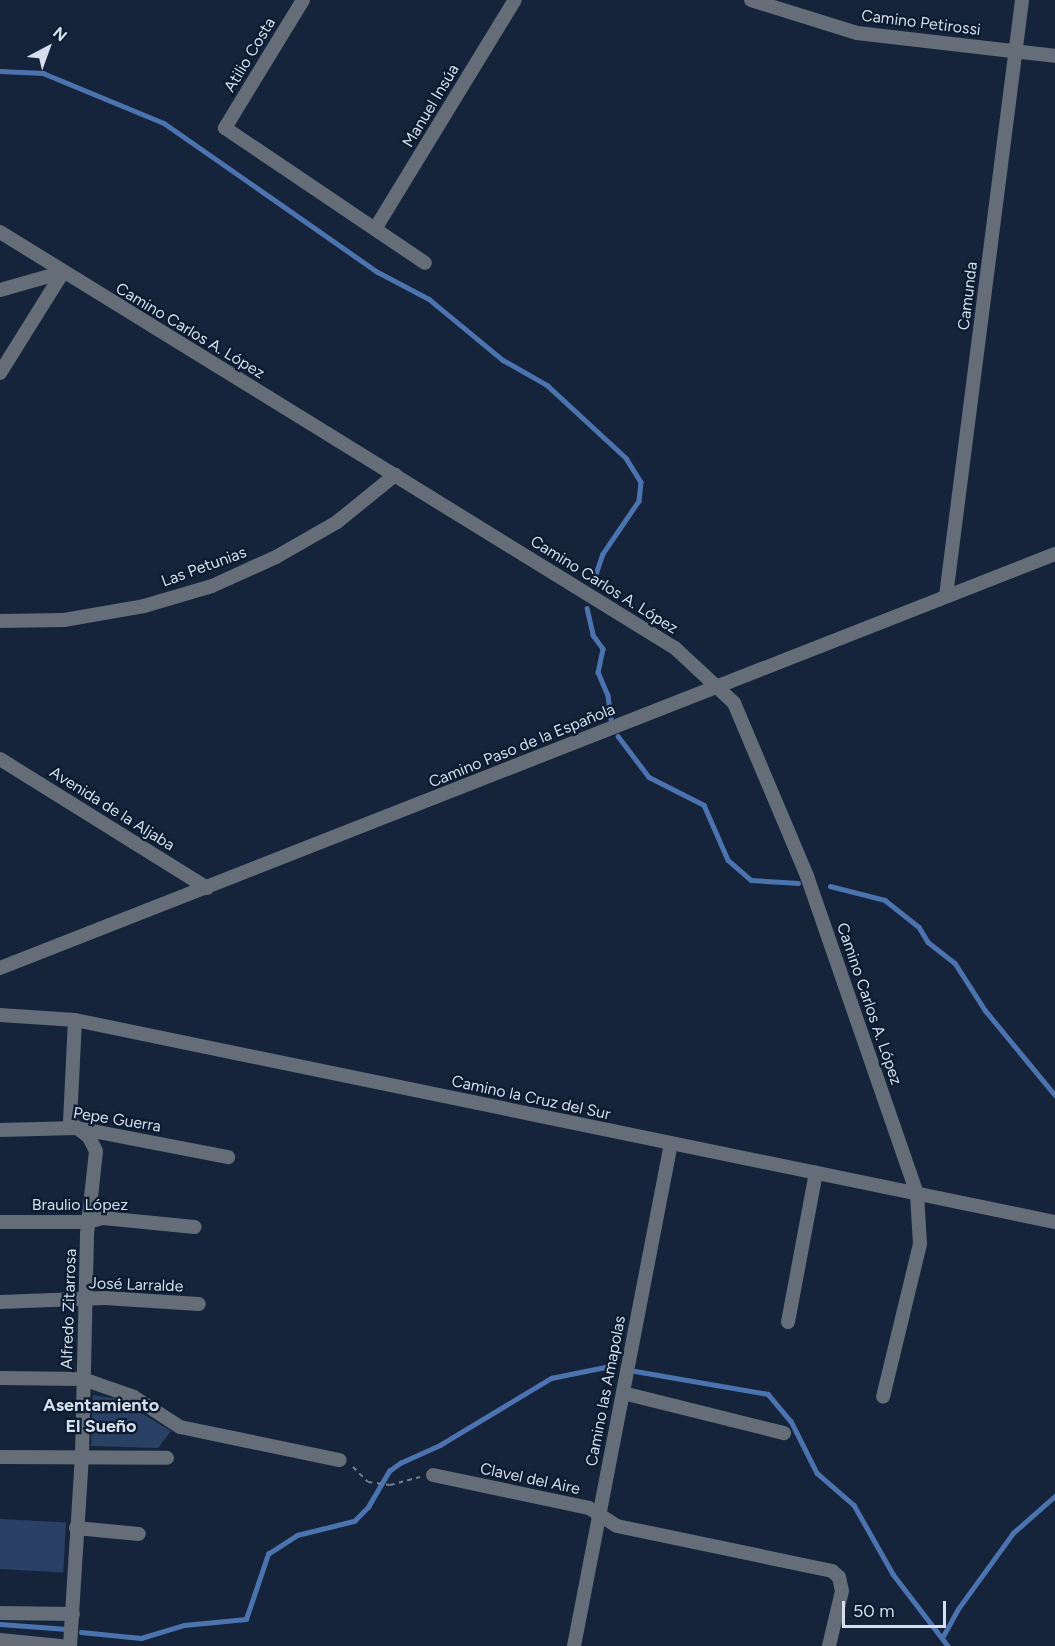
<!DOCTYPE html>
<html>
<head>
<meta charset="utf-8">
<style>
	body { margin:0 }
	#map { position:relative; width:1055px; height:1646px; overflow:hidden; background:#16243b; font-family:Figtree,sans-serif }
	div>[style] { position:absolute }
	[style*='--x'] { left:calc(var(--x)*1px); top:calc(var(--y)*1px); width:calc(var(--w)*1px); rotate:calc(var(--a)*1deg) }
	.green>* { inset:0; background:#2a4165; transform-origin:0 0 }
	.stream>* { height:4.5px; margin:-2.25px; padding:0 2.25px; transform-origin:2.25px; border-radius:2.25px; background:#4d73af }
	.path>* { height:2px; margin-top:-1px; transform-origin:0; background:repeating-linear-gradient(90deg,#727e91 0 4.5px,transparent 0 9px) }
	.minor>* { height:14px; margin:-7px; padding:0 7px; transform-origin:7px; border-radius:7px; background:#656d79 }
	span { translate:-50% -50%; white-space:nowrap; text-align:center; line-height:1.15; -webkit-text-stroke:4.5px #0d1b30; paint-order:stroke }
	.street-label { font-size:16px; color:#d4deed }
	.neighbourhood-label { font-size:18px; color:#d4deed; font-weight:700 }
	.north { position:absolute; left:18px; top:18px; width:60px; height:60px; -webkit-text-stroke:4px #0d1b30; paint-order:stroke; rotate:41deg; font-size:16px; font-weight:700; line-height:24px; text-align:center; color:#d4deed }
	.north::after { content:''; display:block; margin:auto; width:21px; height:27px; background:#d4deed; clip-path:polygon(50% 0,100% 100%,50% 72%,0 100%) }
	.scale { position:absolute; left:842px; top:1601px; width:104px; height:27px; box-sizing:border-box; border:3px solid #d4deed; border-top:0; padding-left:8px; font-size:18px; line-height:21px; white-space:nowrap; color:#d4deed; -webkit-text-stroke:4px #0d1b30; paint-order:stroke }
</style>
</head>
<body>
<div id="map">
	<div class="green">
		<i style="clip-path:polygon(93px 1395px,118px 1399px,171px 1431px,158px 1448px,91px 1446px)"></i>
		<i style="left:0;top:1519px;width:66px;height:50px;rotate:3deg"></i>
	</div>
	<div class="stream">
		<i style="--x:0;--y:71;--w:43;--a:2.7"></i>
		<i style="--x:43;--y:73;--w:131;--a:22.5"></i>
		<i style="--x:164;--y:123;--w:259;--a:34.9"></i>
		<i style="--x:376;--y:271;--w:60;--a:27.8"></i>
		<i style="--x:429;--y:299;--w:96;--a:39.5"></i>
		<i style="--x:503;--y:360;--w:51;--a:29.6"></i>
		<i style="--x:547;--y:385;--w:108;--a:42.7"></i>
		<i style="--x:626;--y:458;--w:28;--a:58"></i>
		<i style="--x:641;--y:482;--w:19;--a:96"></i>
		<i style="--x:639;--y:501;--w:64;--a:124.2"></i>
		<i style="--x:603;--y:554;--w:31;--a:109"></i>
		<i style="--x:587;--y:608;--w:28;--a:77"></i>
		<i style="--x:593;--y:635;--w:17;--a:54"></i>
		<i style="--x:603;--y:649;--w:24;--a:102"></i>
		<i style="--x:598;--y:672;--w:25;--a:67"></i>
		<i style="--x:608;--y:695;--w:24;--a:83"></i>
		<i style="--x:618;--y:736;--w:51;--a:52.9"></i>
		<i style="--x:649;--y:777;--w:62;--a:27"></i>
		<i style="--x:704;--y:805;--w:60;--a:66.4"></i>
		<i style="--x:728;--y:860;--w:30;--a:41"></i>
		<i style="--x:751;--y:880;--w:47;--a:3.7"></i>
		<i style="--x:830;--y:886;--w:57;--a:14.3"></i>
		<i style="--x:885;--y:900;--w:43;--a:38.5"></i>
		<i style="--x:919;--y:927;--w:17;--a:59"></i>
		<i style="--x:928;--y:942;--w:34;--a:38"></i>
		<i style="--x:955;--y:963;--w:56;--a:57.4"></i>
		<i style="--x:985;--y:1010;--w:110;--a:50.5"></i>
		<i style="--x:635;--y:1371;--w:135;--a:9.8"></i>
		<i style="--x:768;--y:1394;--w:35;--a:50"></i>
		<i style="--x:791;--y:1421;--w:58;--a:63.4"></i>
		<i style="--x:817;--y:1473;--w:49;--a:40.9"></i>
		<i style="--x:854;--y:1505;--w:79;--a:60.5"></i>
		<i style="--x:893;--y:1574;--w:91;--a:52.6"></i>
		<i style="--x:0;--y:1624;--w:67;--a:4.3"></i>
		<i style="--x:81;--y:1632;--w:60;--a:5.7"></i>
		<i style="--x:141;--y:1638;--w:45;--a:-16.8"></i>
		<i style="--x:184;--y:1625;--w:62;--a:-5.5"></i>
		<i style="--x:246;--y:1619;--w:69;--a:-71.3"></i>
		<i style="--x:268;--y:1554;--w:35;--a:-33"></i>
		<i style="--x:297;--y:1535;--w:59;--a:-13.8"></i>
		<i style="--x:354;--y:1521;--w:20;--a:-45"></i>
		<i style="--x:368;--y:1507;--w:42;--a:-59.7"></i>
		<i style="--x:389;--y:1471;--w:14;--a:-36"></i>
		<i style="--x:400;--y:1463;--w:44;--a:-24.2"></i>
		<i style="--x:440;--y:1445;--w:130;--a:-31.1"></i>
		<i style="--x:551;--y:1378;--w:55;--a:-11.5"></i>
		<i style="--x:942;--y:1638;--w:33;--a:-61"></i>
		<i style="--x:958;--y:1609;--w:94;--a:-54.1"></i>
		<i style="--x:1013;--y:1533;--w:56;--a:-41.4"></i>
	</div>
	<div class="path">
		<i style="--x:353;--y:1467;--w:21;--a:45"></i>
		<i style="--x:368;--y:1482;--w:22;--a:8"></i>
		<i style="--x:390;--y:1485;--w:31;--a:-15"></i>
	</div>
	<div class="minor">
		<i style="--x:303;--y:0;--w:150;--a:121.4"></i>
		<i style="--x:225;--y:128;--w:241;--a:34"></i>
		<i style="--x:751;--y:0;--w:111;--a:17.3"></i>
		<i style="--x:857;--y:33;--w:199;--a:6.6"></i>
		<i style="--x:375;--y:229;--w:268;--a:-58.6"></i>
		<i style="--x:0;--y:232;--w:793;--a:31.65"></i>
		<i style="--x:675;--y:648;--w:81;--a:43"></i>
		<i style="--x:734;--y:703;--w:188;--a:67.1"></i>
		<i style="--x:807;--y:876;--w:336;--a:70.9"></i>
		<i style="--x:917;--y:1194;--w:50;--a:86.6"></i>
		<i style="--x:920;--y:1244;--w:157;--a:103.6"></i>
		<i style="--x:0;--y:290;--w:66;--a:-15.9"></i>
		<i style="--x:0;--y:373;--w:119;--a:-58"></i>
		<i style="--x:946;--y:596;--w:601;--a:-82.73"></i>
		<i style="--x:0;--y:621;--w:64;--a:-0.9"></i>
		<i style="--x:64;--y:620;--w:81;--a:-9.9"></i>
		<i style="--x:144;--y:606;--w:71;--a:-16.4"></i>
		<i style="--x:212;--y:586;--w:70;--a:-24.4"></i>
		<i style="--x:276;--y:557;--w:70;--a:-29.8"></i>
		<i style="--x:337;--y:522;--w:75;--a:-39"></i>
		<i style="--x:0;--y:759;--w:244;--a:31.9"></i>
		<i style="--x:0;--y:968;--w:1133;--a:-21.43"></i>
		<i style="--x:0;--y:1015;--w:75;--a:3.8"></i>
		<i style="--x:75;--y:1020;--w:1001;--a:11.65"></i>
		<i style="--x:0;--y:1130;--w:77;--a:-1.5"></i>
		<i style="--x:77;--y:1128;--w:154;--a:10.9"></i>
		<i style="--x:0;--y:1222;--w:88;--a:0"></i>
		<i style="--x:88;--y:1222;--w:16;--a:-15"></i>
		<i style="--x:103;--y:1218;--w:92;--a:5.6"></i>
		<i style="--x:0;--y:1302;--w:105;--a:-2.2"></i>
		<i style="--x:105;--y:1298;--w:94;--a:3.7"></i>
		<i style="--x:788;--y:1322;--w:152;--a:-79.4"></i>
		<i style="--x:0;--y:1378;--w:83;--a:0.7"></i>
		<i style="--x:83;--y:1379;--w:54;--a:19.4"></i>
		<i style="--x:134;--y:1397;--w:55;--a:33.1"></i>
		<i style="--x:180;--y:1427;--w:163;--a:11.7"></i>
		<i style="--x:623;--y:1393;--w:166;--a:14"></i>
		<i style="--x:0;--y:1457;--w:167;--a:0.3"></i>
		<i style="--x:433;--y:1475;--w:159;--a:11.9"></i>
		<i style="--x:589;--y:1508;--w:33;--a:33"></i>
		<i style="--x:617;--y:1526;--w:220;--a:11.8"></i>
		<i style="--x:832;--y:1571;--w:9;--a:41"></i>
		<i style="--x:839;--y:1577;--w:14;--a:78"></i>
		<i style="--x:842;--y:1591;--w:57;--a:103.3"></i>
		<i style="--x:76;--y:1528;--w:63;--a:5.4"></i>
		<i style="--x:0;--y:1613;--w:73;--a:0.8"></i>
		<i style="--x:0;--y:1640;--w:61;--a:5.6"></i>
		<i style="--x:70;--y:1646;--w:190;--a:-86.4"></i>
		<i style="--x:82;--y:1456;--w:222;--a:-88.7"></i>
		<i style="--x:87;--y:1234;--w:83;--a:-83.8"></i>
		<i style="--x:96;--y:1151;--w:16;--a:-117"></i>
		<i style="--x:89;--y:1137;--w:24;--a:-142"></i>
		<i style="--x:70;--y:1122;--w:102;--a:-87.2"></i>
		<i style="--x:574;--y:1646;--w:512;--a:-79.08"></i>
	</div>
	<div class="street-label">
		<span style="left:921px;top:23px;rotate:7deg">Camino Petirossi</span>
		<span style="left:250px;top:55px;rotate:-59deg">Atilio Costa</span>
		<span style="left:431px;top:106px;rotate:-59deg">Manuel Insúa</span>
		<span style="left:968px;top:296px;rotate:-83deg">Camunda</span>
		<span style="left:190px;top:331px;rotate:31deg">Camino Carlos A. López</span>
		<span style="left:204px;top:567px;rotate:-20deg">Las Petunias</span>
		<span style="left:604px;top:585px;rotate:32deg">Camino Carlos A. López</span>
		<span style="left:522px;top:746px;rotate:-22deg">Camino Paso de la Española</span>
		<span style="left:112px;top:809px;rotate:32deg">Avenida de la Aljaba</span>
		<span style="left:869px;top:1004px;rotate:71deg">Camino Carlos A. López</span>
		<span style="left:531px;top:1098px;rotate:12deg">Camino la Cruz del Sur</span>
		<span style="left:117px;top:1120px;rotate:9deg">Pepe Guerra</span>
		<span style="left:80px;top:1205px">Braulio López</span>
		<span style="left:136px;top:1285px;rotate:2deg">José Larralde</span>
		<span style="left:69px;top:1309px;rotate:-88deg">Alfredo Zitarrosa</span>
		<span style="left:606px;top:1391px;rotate:-79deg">Camino las Amapolas</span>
		<span style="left:530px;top:1479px;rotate:12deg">Clavel del Aire</span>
	</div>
	<div class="neighbourhood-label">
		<span style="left:101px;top:1416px">Asentamiento<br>El Sueño</span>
	</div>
	<div class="north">N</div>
	<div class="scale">50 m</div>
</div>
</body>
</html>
